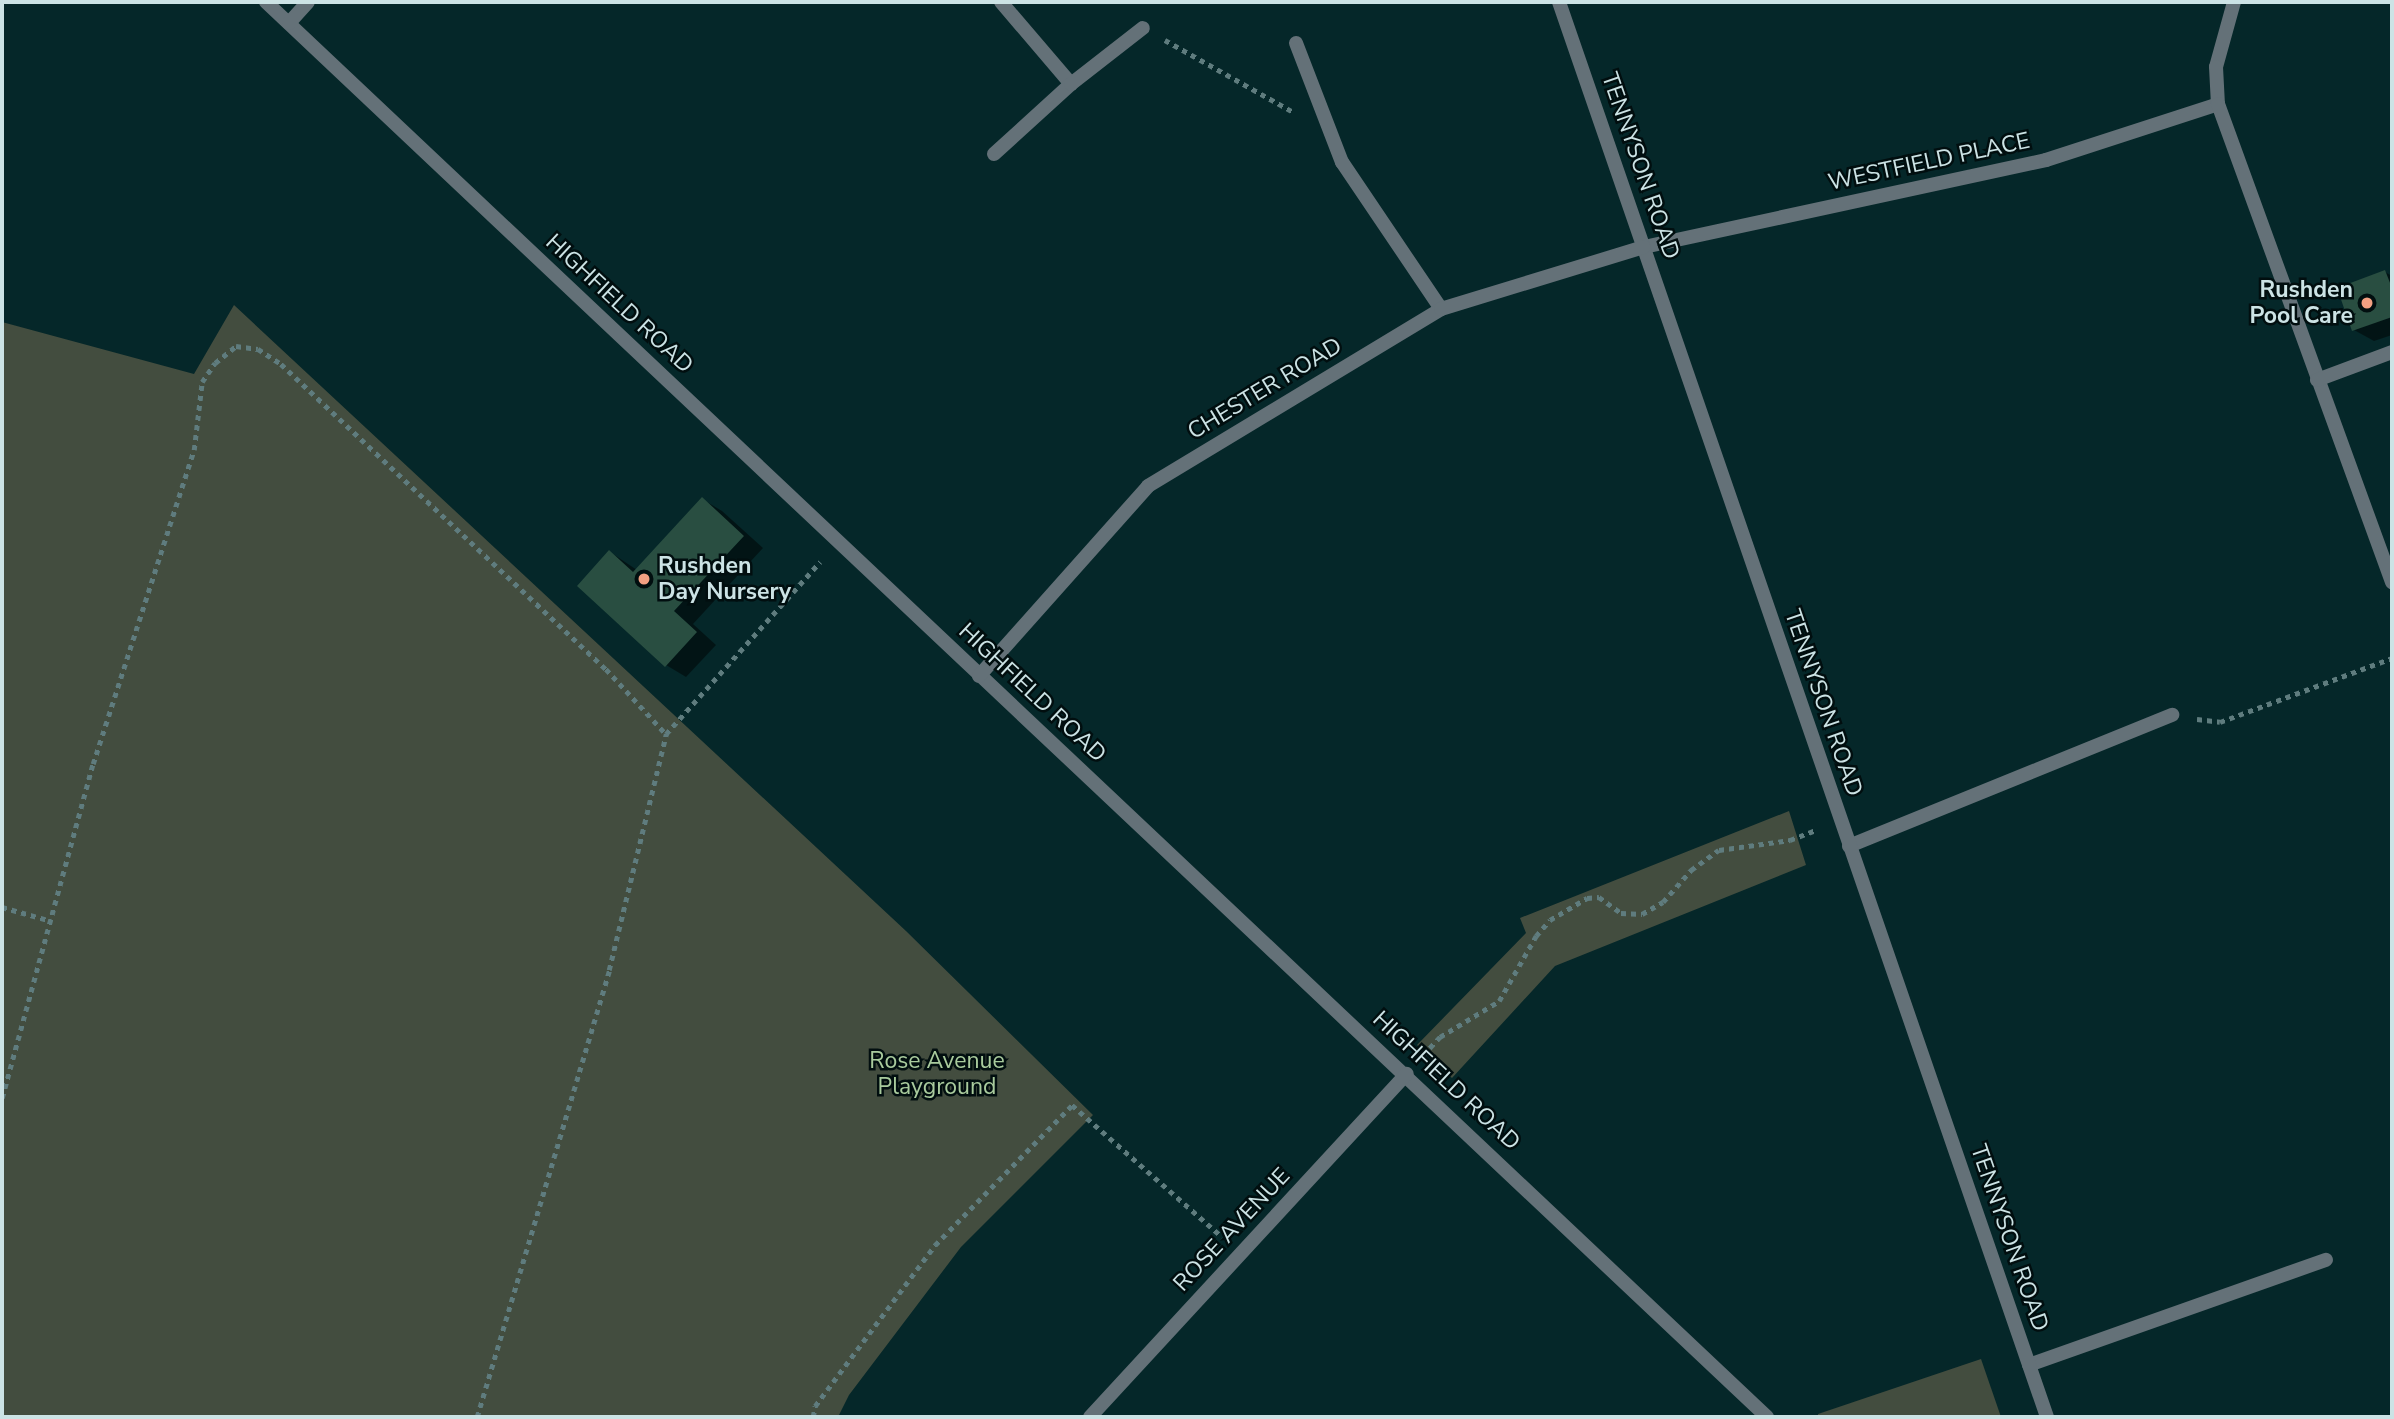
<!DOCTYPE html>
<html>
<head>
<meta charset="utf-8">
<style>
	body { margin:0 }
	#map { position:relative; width:2394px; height:1419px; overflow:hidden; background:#052729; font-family:"Nunito Sans",sans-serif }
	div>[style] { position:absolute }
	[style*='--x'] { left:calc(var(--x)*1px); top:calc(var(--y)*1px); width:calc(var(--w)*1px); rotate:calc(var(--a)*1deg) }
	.green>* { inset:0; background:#434d3f }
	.shadow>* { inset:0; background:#0007 }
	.building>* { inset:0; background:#294e41 }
	.path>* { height:4.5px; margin-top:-2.25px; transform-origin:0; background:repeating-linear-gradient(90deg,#5f7c7e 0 5px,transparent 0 10px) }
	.service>* { height:14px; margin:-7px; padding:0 7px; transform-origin:7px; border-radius:7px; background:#647178 }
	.minor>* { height:14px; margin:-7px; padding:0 7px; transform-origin:7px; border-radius:7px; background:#647178 }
	.dots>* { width:19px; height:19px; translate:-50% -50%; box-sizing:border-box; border:4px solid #010e0f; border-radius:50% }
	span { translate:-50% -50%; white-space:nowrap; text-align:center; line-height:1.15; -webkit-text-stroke:5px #010e0f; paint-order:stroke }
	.street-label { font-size:23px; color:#cce3e5 }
	.poi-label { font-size:23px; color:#cce3e5; font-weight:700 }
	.right { translate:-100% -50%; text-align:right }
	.left { translate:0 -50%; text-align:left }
	.park-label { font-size:23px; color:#a9cb9d }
	.frame { position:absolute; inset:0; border:4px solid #cce3e5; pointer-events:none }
</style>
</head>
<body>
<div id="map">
	<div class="green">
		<i style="clip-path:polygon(234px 305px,906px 931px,1093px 1115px,961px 1247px,849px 1395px,838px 1417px,2px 1417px,2px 322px,194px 374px)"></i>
		<i style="clip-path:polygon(1789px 811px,1806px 865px,1555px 966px,1452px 1078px,1417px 1045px,1526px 933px,1520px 918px)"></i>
		<i style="clip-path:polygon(1981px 1359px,2001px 1417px,1818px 1417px,1818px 1414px)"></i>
	</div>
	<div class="shadow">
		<i style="clip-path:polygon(2385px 272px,2392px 276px,2392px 335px,2374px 341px,2354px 330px)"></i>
		<i style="clip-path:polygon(702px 499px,722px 511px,763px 548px,693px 624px,716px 645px,686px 677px,666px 665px,610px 552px,637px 570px)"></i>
	</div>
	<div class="building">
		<i style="clip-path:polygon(2385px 270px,2392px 288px,2392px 317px,2352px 331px,2337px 288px)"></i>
		<i style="clip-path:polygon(702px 497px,744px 536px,674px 611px,697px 632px,665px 667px,577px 586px,609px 550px,633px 572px)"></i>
	</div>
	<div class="path">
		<i style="--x:1165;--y:40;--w:149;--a:29.3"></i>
		<i style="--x:2197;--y:719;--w:23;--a:7"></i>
		<i style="--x:2220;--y:722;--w:184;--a:-20.4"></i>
		<i style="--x:2;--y:907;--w:51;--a:15.9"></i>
		<i style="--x:1423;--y:1055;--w:25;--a:-47"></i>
		<i style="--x:1440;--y:1037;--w:69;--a:-31.4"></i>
		<i style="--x:1499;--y:1001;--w:75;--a:-60.4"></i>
		<i style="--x:1536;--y:936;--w:21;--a:-49"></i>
		<i style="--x:1550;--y:920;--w:43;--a:-30.7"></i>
		<i style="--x:1587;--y:898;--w:12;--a:-5"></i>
		<i style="--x:1599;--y:897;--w:27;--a:36"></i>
		<i style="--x:1621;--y:913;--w:21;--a:3"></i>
		<i style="--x:1642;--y:914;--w:24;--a:-30"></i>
		<i style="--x:1663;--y:902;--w:43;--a:-48.8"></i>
		<i style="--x:1691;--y:870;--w:34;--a:-36"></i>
		<i style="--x:1719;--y:850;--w:72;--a:-8"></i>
		<i style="--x:1790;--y:840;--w:28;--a:-21"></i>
		<i style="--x:2;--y:1098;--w:346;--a:-74.8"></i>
		<i style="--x:93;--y:764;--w:330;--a:-72.2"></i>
		<i style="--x:194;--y:450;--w:68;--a:-83.3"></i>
		<i style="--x:202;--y:382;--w:23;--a:-56"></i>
		<i style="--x:215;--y:363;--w:27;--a:-39"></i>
		<i style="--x:236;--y:346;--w:22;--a:8"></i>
		<i style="--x:258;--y:349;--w:27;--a:33"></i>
		<i style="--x:281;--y:364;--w:446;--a:43.2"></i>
		<i style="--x:606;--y:669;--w:88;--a:47.3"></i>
		<i style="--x:477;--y:1417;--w:466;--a:-73.5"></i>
		<i style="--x:609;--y:970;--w:243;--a:-76.4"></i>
		<i style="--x:666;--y:734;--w:231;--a:-48.2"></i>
		<i style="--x:813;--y:1417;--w:11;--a:-80"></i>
		<i style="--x:815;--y:1406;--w:201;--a:-53.3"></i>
		<i style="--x:935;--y:1245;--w:196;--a:-45.6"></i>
		<i style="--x:1072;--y:1105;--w:200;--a:41.3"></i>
	</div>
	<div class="service">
		<i style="--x:1296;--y:43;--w:128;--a:68.9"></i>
		<i style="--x:1342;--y:162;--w:177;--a:56"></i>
		<i style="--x:1644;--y:247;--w:411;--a:-12.2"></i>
		<i style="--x:2046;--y:160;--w:181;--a:-18"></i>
		<i style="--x:1849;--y:846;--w:349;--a:-22.1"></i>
		<i style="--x:2029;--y:1365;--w:315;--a:-19.5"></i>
	</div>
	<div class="minor">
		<i style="--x:266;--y:2;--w:2063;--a:43.31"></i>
		<i style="--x:1001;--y:2;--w:108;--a:49.5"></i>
		<i style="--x:1559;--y:2;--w:1497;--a:70.97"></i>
		<i style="--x:2234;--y:2;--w:67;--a:105.5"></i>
		<i style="--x:2216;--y:67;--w:37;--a:87"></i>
		<i style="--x:2218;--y:104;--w:509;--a:70"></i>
		<i style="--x:289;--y:23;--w:28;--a:-48"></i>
		<i style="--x:994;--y:154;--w:104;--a:-42.3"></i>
		<i style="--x:1071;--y:84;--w:91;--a:-37.9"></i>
		<i style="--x:2317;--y:380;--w:80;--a:-20.5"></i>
		<i style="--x:979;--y:676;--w:254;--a:-48.3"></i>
		<i style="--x:1148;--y:486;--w:342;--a:-31.1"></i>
		<i style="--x:1441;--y:309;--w:212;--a:-17"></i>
		<i style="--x:1090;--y:1417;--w:467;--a:-47.3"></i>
	</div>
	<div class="dots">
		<i style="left:2367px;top:303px;background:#f3a082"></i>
		<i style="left:644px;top:579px;background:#f3a082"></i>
	</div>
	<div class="street-label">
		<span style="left:1929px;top:162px;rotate:-12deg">WESTFIELD PLACE</span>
		<span style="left:1640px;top:166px;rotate:71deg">TENNYSON ROAD</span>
		<span style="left:619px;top:304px;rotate:43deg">HIGHFIELD ROAD</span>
		<span style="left:1265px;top:389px;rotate:-31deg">CHESTER ROAD</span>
		<span style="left:1032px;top:693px;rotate:43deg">HIGHFIELD ROAD</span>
		<span style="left:1823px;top:703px;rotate:71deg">TENNYSON ROAD</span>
		<span style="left:1446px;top:1081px;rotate:43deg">HIGHFIELD ROAD</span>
		<span style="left:1232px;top:1230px;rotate:-47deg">ROSE AVENUE</span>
		<span style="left:2009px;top:1238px;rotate:71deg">TENNYSON ROAD</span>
	</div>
	<div class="poi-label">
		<span class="right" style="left:2353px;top:303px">Rushden<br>Pool Care</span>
		<span class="left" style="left:658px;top:579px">Rushden<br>Day Nursery</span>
	</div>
	<div class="park-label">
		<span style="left:937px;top:1074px">Rose Avenue<br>Playground</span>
	</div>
	<div class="frame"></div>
</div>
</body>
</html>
